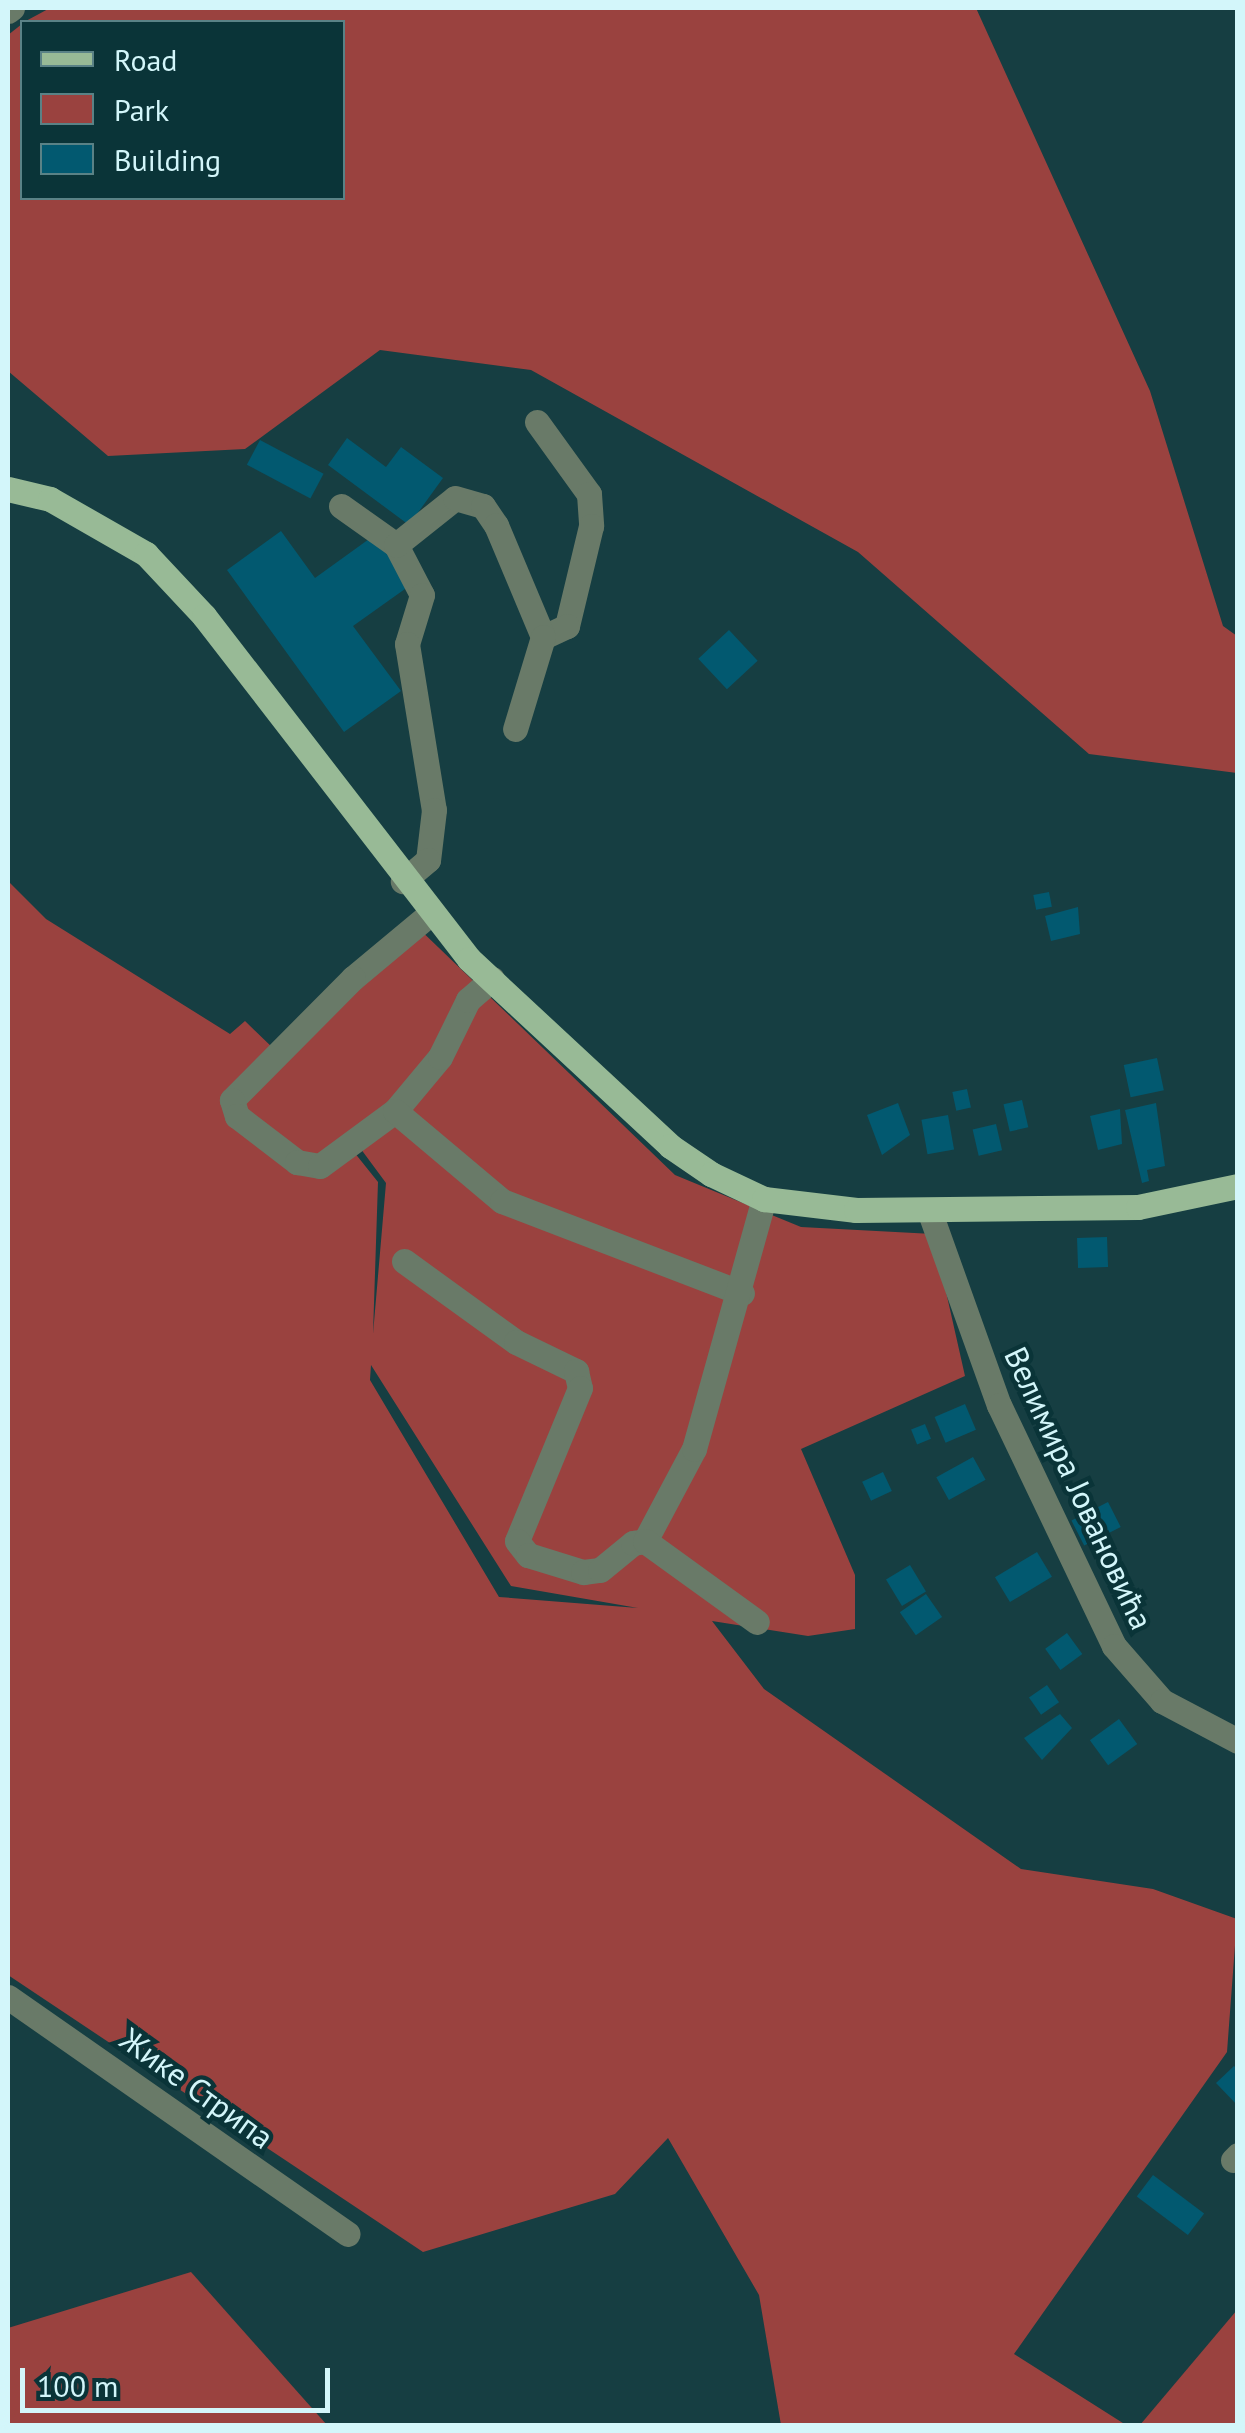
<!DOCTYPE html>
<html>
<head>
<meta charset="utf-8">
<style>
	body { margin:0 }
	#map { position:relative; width:1245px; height:2433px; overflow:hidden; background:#163e42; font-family:"PT Sans",sans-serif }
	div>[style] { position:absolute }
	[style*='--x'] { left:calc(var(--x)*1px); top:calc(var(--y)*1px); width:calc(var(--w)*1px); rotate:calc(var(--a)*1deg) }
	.green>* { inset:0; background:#9a423f }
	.building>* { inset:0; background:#025970; transform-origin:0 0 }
	.minor>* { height:25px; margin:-12.5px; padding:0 12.5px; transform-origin:12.5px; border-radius:12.5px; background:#697a68 }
	.major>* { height:25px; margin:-12.5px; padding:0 12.5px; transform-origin:12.5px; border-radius:12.5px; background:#98ba96 }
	span { translate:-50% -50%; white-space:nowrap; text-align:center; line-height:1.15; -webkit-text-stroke:9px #0a3438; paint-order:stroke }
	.street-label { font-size:32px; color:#d3f6fa }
	.frame { position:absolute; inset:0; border:10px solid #d3f6fa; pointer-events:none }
	.legend { position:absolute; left:20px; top:20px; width:325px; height:180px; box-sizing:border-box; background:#0a3438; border:2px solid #5a8286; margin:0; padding:12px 18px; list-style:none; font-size:30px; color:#d3f6fa }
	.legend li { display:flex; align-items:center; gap:20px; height:50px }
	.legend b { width:50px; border:2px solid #5a8286 }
	.scale { position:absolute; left:20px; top:2368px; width:310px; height:45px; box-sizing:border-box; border:5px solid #d3f6fa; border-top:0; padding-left:12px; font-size:30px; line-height:35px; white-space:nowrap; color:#d3f6fa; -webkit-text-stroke:8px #0a3438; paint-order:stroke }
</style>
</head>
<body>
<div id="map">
	<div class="green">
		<i style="clip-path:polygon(50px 8px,976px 8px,1150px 391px,1223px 626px,1237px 636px,1237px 773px,1089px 754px,858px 552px,531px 370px,380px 350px,245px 449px,108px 456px,8px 371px,8px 35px,22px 24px,22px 198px,342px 198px,342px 22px,24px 22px)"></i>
		<i style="clip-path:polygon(evenodd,8px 881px,46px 919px,230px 1034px,245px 1021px,275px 1050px,412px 922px,675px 1175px,801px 1227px,933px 1234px,965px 1376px,801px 1449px,855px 1575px,855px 1629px,808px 1636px,712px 1621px,764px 1689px,1021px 1869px,1153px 1889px,1237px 1919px,1227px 2052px,1014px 2354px,1126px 2425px,781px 2425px,759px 2295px,668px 2138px,615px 2194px,423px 2252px,8px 1975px,8px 881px,352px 1137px,386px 1183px,373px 1334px,378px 1182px,346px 1142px,352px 1137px,8px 881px,371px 1365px,511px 1586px,638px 1608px,499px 1597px,370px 1380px,371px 1365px)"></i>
		<i style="clip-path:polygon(191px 2272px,327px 2425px,8px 2425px,8px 2328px)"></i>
		<i style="clip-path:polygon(1237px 2310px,1237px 2425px,1140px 2425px)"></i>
	</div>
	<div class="building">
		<i style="clip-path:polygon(347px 438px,386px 467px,401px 447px,443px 478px,409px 525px,328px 465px)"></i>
		<i style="left:260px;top:440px;width:72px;height:28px;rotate:28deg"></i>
		<i style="clip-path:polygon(281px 531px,315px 578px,376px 534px,412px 584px,353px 626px,401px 691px,344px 732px,227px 570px)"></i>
		<i style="left:729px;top:630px;width:42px;height:42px;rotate:47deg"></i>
		<i style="left:1049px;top:892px;width:15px;height:16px;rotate:79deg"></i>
		<i style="clip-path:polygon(1078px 907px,1080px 934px,1051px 941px,1045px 916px)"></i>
		<i style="left:1157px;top:1058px;width:33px;height:34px;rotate:78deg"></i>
		<i style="left:967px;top:1089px;width:19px;height:15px;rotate:78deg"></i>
		<i style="left:1022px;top:1100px;width:28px;height:19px;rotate:77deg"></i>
		<i style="clip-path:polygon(898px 1103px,910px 1135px,882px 1155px,867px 1115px)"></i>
		<i style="clip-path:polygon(1156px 1103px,1165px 1166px,1147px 1170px,1149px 1181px,1142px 1183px,1125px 1110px)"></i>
		<i style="clip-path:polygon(1120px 1109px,1122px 1144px,1098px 1150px,1090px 1116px)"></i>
		<i style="left:948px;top:1115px;width:35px;height:27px;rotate:80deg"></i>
		<i style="left:996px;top:1124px;width:27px;height:24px;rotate:77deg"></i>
		<i style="left:1107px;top:1237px;width:30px;height:30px;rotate:88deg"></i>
		<i style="left:965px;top:1404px;width:28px;height:33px;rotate:67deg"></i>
		<i style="left:925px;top:1424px;width:16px;height:15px;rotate:68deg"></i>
		<i style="left:973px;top:1457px;width:26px;height:42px;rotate:61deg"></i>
		<i style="left:883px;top:1472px;width:21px;height:23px;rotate:65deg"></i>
		<i style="left:1108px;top:1502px;width:28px;height:41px;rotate:63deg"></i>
		<i style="left:1037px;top:1552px;width:29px;height:49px;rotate:59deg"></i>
		<i style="left:910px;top:1565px;width:31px;height:28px;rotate:59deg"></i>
		<i style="left:926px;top:1594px;width:28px;height:32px;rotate:55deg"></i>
		<i style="left:1067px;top:1633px;width:26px;height:27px;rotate:54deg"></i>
		<i style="left:1047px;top:1685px;width:21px;height:22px;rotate:55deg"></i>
		<i style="clip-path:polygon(1060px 1714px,1072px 1728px,1042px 1760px,1024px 1738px)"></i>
		<i style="left:1119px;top:1719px;width:31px;height:36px;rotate:54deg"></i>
		<i style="clip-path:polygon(1234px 2066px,1238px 2070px,1238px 2106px,1216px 2083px)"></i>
		<i style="left:1153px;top:2175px;width:64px;height:27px;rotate:37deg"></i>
	</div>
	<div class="minor">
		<i style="--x:8;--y:11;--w:5;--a:-37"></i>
		<i style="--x:537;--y:422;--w:89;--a:54.2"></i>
		<i style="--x:589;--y:494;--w:32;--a:86"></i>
		<i style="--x:591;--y:526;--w:103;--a:103.5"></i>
		<i style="--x:567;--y:626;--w:26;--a:155"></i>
		<i style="--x:341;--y:506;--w:67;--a:35.3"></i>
		<i style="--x:396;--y:545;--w:56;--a:62.5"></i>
		<i style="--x:422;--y:595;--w:51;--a:107"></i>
		<i style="--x:407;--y:644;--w:168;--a:80.8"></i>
		<i style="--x:434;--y:810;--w:50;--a:96.8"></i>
		<i style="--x:428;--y:860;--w:33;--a:140"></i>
		<i style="--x:396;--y:545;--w:75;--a:-38.5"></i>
		<i style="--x:455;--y:498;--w:29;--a:16"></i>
		<i style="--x:483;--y:506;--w:23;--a:56"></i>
		<i style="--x:496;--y:525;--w:121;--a:67.2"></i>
		<i style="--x:543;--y:637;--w:96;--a:106.9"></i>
		<i style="--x:431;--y:913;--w:102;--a:140.2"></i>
		<i style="--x:353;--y:978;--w:172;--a:134.8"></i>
		<i style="--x:232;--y:1100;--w:17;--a:73"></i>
		<i style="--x:237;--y:1116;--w:76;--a:37.5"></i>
		<i style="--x:297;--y:1162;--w:23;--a:10"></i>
		<i style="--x:320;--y:1166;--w:93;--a:-36.3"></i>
		<i style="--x:395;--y:1111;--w:70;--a:-50.2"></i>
		<i style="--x:440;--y:1057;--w:64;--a:-63.8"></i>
		<i style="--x:468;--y:1000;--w:32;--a:-41"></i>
		<i style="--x:395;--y:1111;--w:140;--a:40.1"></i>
		<i style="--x:502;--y:1201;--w:257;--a:21"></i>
		<i style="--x:929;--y:1210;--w:207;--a:70.3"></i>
		<i style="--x:999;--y:1405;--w:267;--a:64.5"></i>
		<i style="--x:1114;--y:1646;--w:73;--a:48.9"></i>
		<i style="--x:1162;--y:1701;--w:86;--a:27.8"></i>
		<i style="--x:404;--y:1261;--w:138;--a:35.9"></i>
		<i style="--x:516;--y:1342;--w:67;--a:25.8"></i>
		<i style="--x:576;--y:1371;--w:17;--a:77"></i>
		<i style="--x:580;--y:1388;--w:165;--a:112.4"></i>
		<i style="--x:517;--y:1541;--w:18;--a:52"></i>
		<i style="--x:528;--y:1555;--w:58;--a:17.2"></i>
		<i style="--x:583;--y:1572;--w:17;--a:-7"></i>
		<i style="--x:600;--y:1570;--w:43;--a:-39.3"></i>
		<i style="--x:633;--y:1543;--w:12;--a:-9"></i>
		<i style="--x:645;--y:1541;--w:104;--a:-62"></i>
		<i style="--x:694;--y:1449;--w:260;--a:-74.4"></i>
		<i style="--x:645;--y:1541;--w:138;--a:35.9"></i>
		<i style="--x:8;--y:1997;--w:414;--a:34.9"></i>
		<i style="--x:1233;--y:2160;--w:7;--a:-45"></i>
	</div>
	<div class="major">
		<i style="--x:8;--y:489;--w:43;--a:13.4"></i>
		<i style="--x:50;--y:499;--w:111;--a:29.8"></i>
		<i style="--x:146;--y:554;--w:85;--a:46.9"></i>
		<i style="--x:204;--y:616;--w:433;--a:52.3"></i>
		<i style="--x:469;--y:959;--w:275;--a:42.9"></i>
		<i style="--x:670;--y:1146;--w:50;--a:34.3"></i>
		<i style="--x:711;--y:1174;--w:59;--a:25.3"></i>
		<i style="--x:764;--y:1199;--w:93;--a:6.8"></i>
		<i style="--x:856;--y:1210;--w:282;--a:-0.6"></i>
		<i style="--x:1138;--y:1207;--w:102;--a:-11.9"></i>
	</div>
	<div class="street-label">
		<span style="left:1079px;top:1488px;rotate:65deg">Велимира Јовановића</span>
		<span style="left:197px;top:2088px;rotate:36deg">Жике Стрипа</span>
	</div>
	<div class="frame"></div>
	<ul class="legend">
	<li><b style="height:12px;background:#98ba96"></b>Road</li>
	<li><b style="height:28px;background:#9a423f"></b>Park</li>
	<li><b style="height:28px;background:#025970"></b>Building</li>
	</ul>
	<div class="scale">100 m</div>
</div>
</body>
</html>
